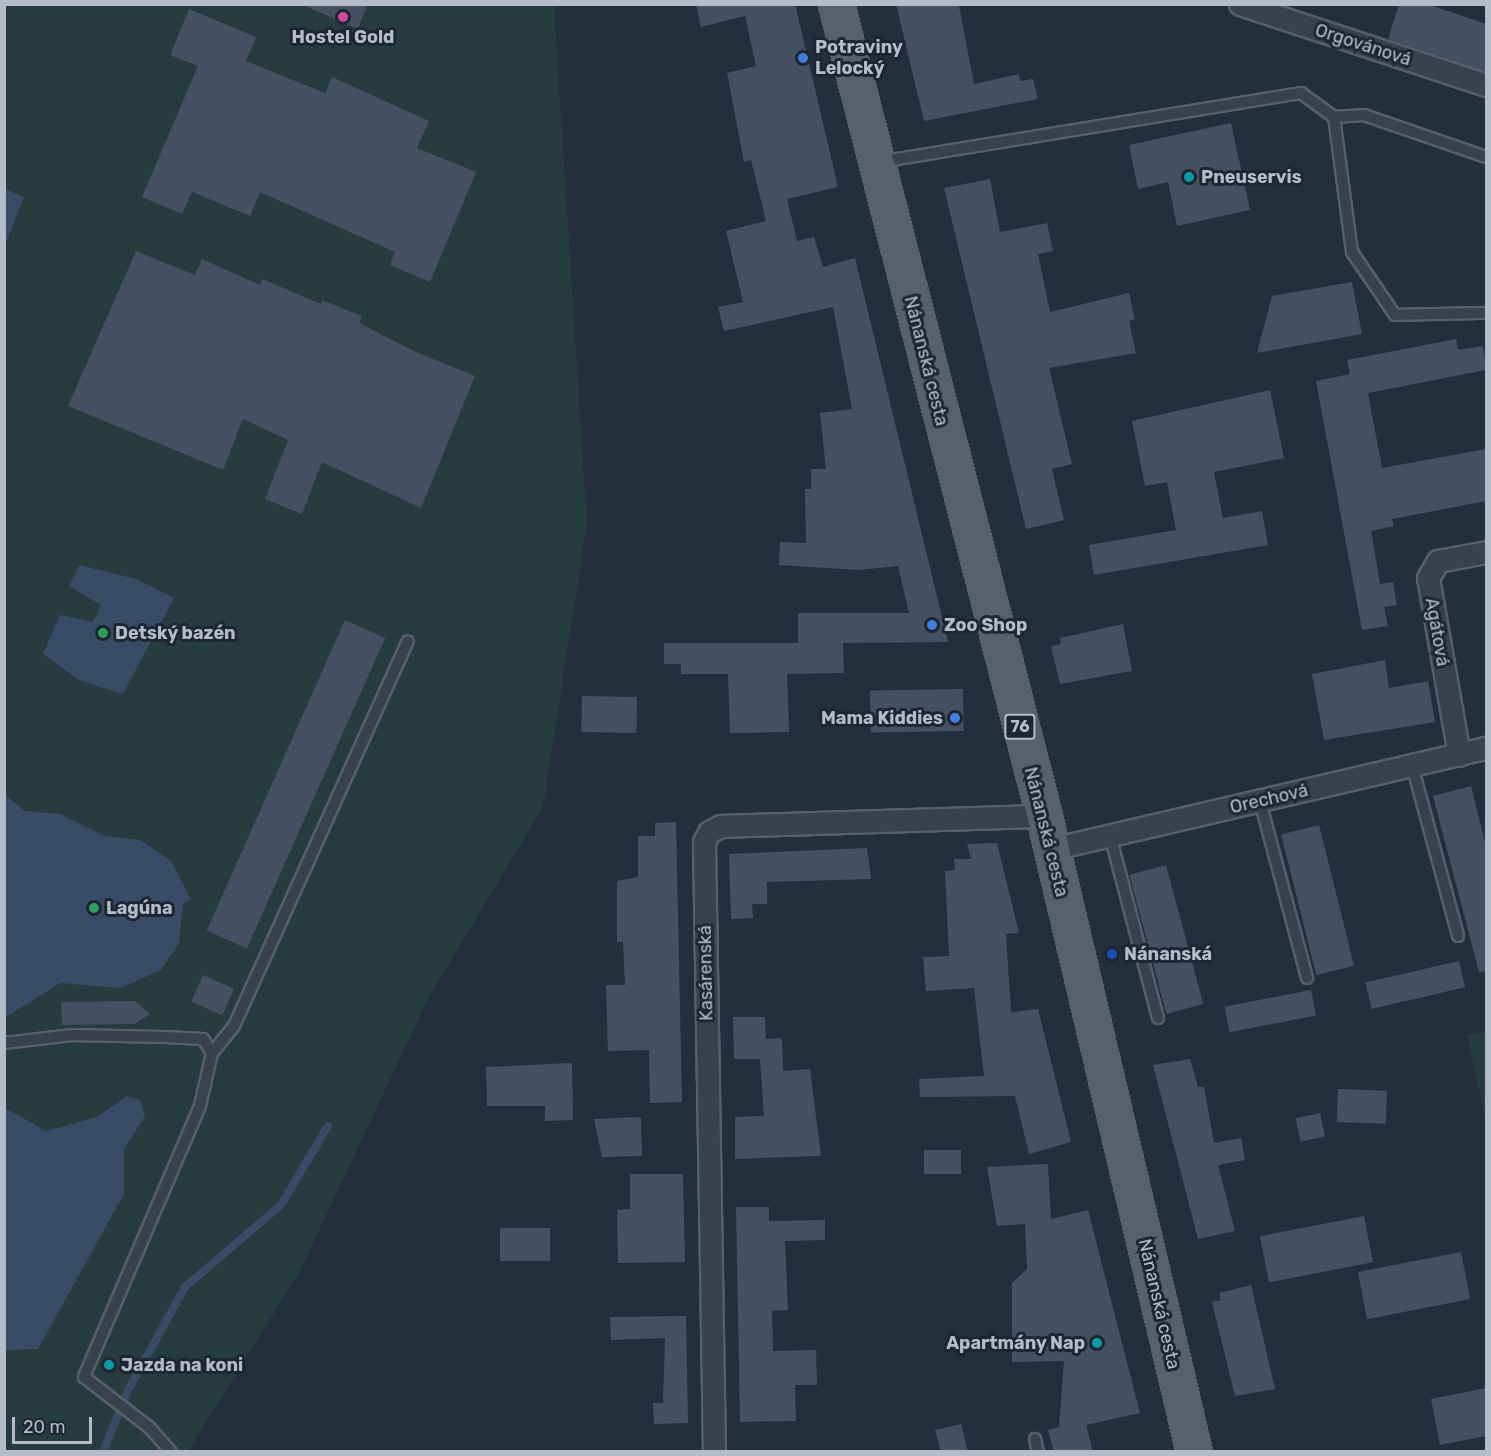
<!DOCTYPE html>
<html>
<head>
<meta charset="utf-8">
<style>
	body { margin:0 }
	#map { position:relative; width:1491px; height:1456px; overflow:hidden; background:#242f3e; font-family:Rubik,sans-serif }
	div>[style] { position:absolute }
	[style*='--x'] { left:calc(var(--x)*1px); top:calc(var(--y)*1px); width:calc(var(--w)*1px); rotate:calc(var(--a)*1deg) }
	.green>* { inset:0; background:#263c3f }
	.water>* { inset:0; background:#394c67 }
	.stream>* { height:8px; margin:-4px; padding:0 4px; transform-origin:4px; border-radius:4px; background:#394c67 }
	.building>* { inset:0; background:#455162; transform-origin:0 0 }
	.roads { filter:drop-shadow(2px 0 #565f6c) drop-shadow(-2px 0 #565f6c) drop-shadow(0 2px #565f6c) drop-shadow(0 -2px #565f6c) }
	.service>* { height:10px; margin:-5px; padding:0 5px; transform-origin:5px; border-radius:5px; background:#38414e }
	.minor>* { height:21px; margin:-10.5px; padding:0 10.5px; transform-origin:10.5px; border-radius:10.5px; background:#38414e }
	.primary>* { height:33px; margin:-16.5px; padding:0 16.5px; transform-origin:16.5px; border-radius:16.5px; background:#56606e }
	.dots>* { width:16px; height:16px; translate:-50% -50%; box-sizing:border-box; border:3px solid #1d2633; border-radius:50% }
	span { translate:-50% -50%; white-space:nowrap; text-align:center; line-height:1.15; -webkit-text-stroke:6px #1d2633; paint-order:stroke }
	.shield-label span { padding:2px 4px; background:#1d2633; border:2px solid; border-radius:4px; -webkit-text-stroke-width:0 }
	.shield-label { font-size:16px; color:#b4bcc9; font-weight:700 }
	.poi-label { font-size:18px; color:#b4bcc9; font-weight:700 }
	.left { translate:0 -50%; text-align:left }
	.right { translate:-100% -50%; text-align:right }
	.street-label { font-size:18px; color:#b4bcc9 }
	.frame { position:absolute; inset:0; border:6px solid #b4bcc9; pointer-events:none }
	.scale { position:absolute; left:12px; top:1417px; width:80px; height:27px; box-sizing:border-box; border:3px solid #b4bcc9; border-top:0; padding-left:8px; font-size:18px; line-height:21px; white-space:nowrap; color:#b4bcc9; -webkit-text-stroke:4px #1d2633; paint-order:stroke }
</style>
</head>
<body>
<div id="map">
	<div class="green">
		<i style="clip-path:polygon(5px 5px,554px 5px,587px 524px,543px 807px,429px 997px,300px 1271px,188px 1451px,5px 1451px)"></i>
		<i style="clip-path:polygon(1486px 1031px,1486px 1122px,1467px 1035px)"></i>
	</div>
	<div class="water">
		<i style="clip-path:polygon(5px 189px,24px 197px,5px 245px)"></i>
		<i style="clip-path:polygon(79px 565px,136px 579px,174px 598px,123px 694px,79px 680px,43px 654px,60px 615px,93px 622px,101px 605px,69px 586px)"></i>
		<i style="clip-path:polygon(5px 795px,25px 811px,60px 814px,105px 836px,140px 840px,171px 861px,191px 900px,183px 903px,179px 943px,161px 970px,120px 988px,60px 983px,5px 1018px)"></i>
		<i style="clip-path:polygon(127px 1096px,140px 1100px,145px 1116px,124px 1149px,124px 1194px,38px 1349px,5px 1350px,5px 1108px,46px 1131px,97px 1117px)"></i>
	</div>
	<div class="stream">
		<i style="--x:103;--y:1452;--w:67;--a:-68"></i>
		<i style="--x:128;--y:1390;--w:118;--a:-61"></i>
		<i style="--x:185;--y:1287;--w:126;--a:-40.5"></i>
		<i style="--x:281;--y:1205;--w:92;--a:-59.3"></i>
	</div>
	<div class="building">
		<i style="clip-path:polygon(301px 4px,368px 4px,358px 29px)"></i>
		<i style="clip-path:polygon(696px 4px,795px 4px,838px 187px,787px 199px,797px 241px,814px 237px,823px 267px,855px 258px,948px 642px,843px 643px,844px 673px,787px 674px,789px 732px,730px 733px,728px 674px,681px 674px,681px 664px,664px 664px,664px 643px,798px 643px,798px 613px,909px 613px,898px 566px,858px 570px,779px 565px,780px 542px,806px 543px,805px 489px,811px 489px,811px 469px,826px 469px,820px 413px,852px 409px,833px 307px,724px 331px,718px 307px,743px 302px,726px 231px,766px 221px,751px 160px,744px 162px,727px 73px,756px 66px,745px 16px,701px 27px)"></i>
		<i style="clip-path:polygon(896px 4px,959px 6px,974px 84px,1019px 74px,1020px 81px,1033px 79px,1038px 99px,924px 121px)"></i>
		<i style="clip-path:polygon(1399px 4px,1427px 4px,1486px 24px,1486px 72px,1388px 39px)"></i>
		<i style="clip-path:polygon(189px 9px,256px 37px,246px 61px,325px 93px,332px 77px,429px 121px,417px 148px,476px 172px,430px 282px,390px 265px,395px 252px,260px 192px,250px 216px,192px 192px,182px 214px,142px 197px,198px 66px,170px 55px)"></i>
		<i style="clip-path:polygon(1231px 123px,1250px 210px,1177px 226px,1168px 182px,1138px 189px,1129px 145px)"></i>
		<i style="clip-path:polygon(990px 179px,1000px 232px,1047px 223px,1053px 251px,1038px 254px,1050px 312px,1129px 293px,1135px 319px,1129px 321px,1136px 353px,1049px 368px,1072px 464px,1052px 469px,1064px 520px,1026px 529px,944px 188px)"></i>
		<i style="clip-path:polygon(136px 251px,195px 275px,202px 259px,260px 285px,262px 279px,321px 304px,322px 300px,362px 316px,359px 323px,416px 352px,475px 376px,421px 508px,322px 462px,302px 514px,265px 499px,288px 440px,243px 419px,223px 470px,68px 406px)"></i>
		<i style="clip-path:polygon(1352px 282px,1362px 334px,1257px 353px,1272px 296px)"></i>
		<i style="clip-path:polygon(1456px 339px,1458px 350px,1483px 346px,1486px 370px,1368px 393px,1382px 468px,1486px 449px,1486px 501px,1392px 519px,1394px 526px,1371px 531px,1380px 584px,1393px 582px,1397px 605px,1384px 607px,1388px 626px,1362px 630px,1316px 381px,1350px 374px,1347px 360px)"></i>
		<i style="clip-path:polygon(1270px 390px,1284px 458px,1214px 472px,1223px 518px,1262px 511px,1268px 545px,1094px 575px,1089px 545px,1176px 530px,1167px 482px,1145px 486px,1132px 421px)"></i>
		<i style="left:345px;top:620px;width:44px;height:340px;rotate:24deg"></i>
		<i style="clip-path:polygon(1123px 624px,1132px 671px,1060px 684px,1051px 646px,1061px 644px,1060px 638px)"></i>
		<i style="clip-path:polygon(1385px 660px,1389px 688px,1428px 681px,1435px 722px,1324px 740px,1312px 674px)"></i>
		<i style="left:963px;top:689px;width:42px;height:93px;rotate:89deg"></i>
		<i style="left:582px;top:696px;width:55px;height:36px;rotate:1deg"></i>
		<i style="clip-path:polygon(1471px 786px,1486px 846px,1486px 971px,1479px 972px,1433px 796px)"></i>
		<i style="clip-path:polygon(676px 822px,682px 1102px,650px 1103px,649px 1050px,608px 1051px,606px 985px,625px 985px,623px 942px,617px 942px,617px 881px,638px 877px,638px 836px,655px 836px,655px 823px)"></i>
		<i style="left:1319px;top:825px;width:145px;height:39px;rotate:76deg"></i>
		<i style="clip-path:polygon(997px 843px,1019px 933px,1006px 934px,1011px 1012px,1038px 1009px,1071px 1142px,1029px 1154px,1015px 1096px,920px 1097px,919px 1079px,984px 1076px,974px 988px,926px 991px,923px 957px,949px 956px,945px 871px,955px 870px,954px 859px,971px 859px,967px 844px)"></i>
		<i style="clip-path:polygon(867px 848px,871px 879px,767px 882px,767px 904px,752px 904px,753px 918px,731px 919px,729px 854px)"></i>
		<i style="left:1166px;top:865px;width:144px;height:38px;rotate:75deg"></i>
		<i style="left:1459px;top:961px;width:27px;height:96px;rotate:77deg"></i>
		<i style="left:203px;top:975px;width:34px;height:29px;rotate:24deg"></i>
		<i style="left:1311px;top:990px;width:26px;height:88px;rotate:79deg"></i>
		<i style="clip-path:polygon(135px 1001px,150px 1014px,135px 1024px,62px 1025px,61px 1002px)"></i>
		<i style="clip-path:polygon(733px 1017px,765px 1017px,766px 1039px,782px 1038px,783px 1071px,810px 1069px,821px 1156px,735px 1159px,735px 1117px,764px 1116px,760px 1059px,734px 1059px)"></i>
		<i style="clip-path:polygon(1190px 1059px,1198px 1087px,1204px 1087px,1214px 1143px,1241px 1138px,1245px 1160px,1218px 1165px,1235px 1231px,1198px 1239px,1153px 1065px)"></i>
		<i style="clip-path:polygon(572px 1063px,573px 1120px,545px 1121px,545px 1106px,487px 1106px,486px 1067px)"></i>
		<i style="left:1338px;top:1089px;width:49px;height:33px;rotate:2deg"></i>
		<i style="left:1320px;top:1113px;width:24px;height:25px;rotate:78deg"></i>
		<i style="clip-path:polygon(641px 1117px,642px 1156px,602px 1157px,594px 1119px)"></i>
		<i style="left:924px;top:1150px;width:37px;height:24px"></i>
		<i style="clip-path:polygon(1048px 1164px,1051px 1219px,1088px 1210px,1140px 1413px,1086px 1425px,1093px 1452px,1054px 1452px,1048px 1430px,1059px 1427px,1064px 1361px,1012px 1362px,1012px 1283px,1027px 1269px,1025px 1224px,997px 1226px,987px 1167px)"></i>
		<i style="clip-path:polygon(630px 1174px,683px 1174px,685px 1262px,618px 1263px,617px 1210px,630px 1209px)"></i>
		<i style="clip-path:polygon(736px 1207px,769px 1207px,769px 1221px,825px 1220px,825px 1240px,785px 1241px,788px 1310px,772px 1311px,773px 1351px,816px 1350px,817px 1385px,795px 1385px,796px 1421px,740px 1422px)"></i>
		<i style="left:1364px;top:1216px;width:47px;height:106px;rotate:79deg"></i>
		<i style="left:550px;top:1228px;width:33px;height:50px;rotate:90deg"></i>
		<i style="left:1461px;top:1252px;width:48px;height:105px;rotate:79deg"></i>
		<i style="clip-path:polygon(1251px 1285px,1275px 1389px,1235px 1396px,1212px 1302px,1221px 1300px,1219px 1293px)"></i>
		<i style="clip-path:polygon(686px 1316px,688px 1423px,654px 1424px,653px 1403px,663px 1403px,665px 1338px,611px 1340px,610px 1317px)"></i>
		<i style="clip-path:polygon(1486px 1388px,1486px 1436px,1440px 1445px,1431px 1399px)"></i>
		<i style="clip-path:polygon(961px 1424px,968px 1452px,941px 1452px,935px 1430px)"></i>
	</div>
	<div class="roads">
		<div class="service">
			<i style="--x:1334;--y:117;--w:136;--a:82.4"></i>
			<i style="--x:1352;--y:252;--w:76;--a:55.7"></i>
			<i style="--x:1395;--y:315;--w:91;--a:-1.3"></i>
			<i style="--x:879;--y:162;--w:428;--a:-9.3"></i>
			<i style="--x:1301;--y:93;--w:41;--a:36"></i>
			<i style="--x:1334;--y:117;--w:30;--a:-4"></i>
			<i style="--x:1364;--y:115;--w:129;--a:19"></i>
			<i style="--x:1412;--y:765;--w:177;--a:74.9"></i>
			<i style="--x:1260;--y:801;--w:183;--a:75.1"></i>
			<i style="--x:1110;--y:835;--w:189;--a:75.3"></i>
			<i style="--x:4;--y:1043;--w:69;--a:-6.6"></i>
			<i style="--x:73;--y:1035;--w:92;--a:1.2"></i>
			<i style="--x:165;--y:1037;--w:38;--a:3"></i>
			<i style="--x:203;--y:1039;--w:17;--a:57"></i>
			<i style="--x:212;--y:1053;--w:54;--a:102.8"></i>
			<i style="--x:200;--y:1106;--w:295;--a:113.2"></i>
			<i style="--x:84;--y:1377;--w:83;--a:37.7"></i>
			<i style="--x:150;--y:1428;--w:32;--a:49"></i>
			<i style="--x:212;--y:1053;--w:35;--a:-51"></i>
			<i style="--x:234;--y:1026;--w:422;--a:-65.7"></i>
			<i style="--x:1035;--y:1439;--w:13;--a:77"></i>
		</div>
		<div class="minor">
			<i style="--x:1240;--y:4;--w:259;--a:18.2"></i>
			<i style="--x:1459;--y:755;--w:180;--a:-99.9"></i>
			<i style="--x:1428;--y:578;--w:20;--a:-60"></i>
			<i style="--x:1438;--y:561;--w:49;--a:-10.6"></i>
			<i style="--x:1051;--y:849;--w:447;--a:-13.1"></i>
			<i style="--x:714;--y:1452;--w:610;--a:-90.94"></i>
			<i style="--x:704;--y:842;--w:11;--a:-63"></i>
			<i style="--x:709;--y:832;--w:13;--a:-27"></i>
			<i style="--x:721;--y:826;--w:323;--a:-1.8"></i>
		</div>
		<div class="primary">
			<i style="--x:836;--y:4;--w:838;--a:75.63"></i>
			<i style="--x:1044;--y:816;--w:653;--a:76.73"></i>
		</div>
	</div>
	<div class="dots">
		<i style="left:343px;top:17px;background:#d1479c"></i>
		<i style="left:803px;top:58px;background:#3f7fe0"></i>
		<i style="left:1189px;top:177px;background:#0f9aa8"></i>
		<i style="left:932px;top:625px;background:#3f7fe0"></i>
		<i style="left:103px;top:633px;background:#2e9e5b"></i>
		<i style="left:955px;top:718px;background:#3f7fe0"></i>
		<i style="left:94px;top:908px;background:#2e9e5b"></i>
		<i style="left:1112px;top:954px;background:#1a4fb4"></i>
		<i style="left:1097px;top:1343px;background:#0f9aa8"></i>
		<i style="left:109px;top:1365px;background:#0f9aa8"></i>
	</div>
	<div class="shield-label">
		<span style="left:1020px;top:727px">76</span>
	</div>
	<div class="poi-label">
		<span style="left:343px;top:37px">Hostel Gold</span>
		<span class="left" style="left:815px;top:58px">Potraviny<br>Lelocký</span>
		<span class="left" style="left:1201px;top:177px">Pneuservis</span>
		<span class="left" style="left:944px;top:625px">Zoo Shop</span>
		<span class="left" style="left:115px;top:633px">Detský bazén</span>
		<span class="right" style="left:943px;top:718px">Mama Kiddies</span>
		<span class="left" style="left:106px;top:908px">Lagúna</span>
		<span class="left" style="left:1124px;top:954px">Nánanská</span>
		<span class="right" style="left:1085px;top:1343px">Apartmány Nap</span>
		<span class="left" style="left:121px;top:1365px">Jazda na koni</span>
	</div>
	<div class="street-label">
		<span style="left:1363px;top:45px;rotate:18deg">Orgovánová</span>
		<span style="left:926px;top:361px;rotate:76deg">Nánanská cesta</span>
		<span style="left:1437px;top:632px;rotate:80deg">Agátová</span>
		<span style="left:1269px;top:799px;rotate:-13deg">Orechová</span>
		<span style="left:1046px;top:832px;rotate:76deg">Nánanská cesta</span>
		<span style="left:706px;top:973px;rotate:-91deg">Kasárenská</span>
		<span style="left:1159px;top:1304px;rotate:77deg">Nánanská cesta</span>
	</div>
	<div class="frame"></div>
	<div class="scale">20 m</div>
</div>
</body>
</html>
